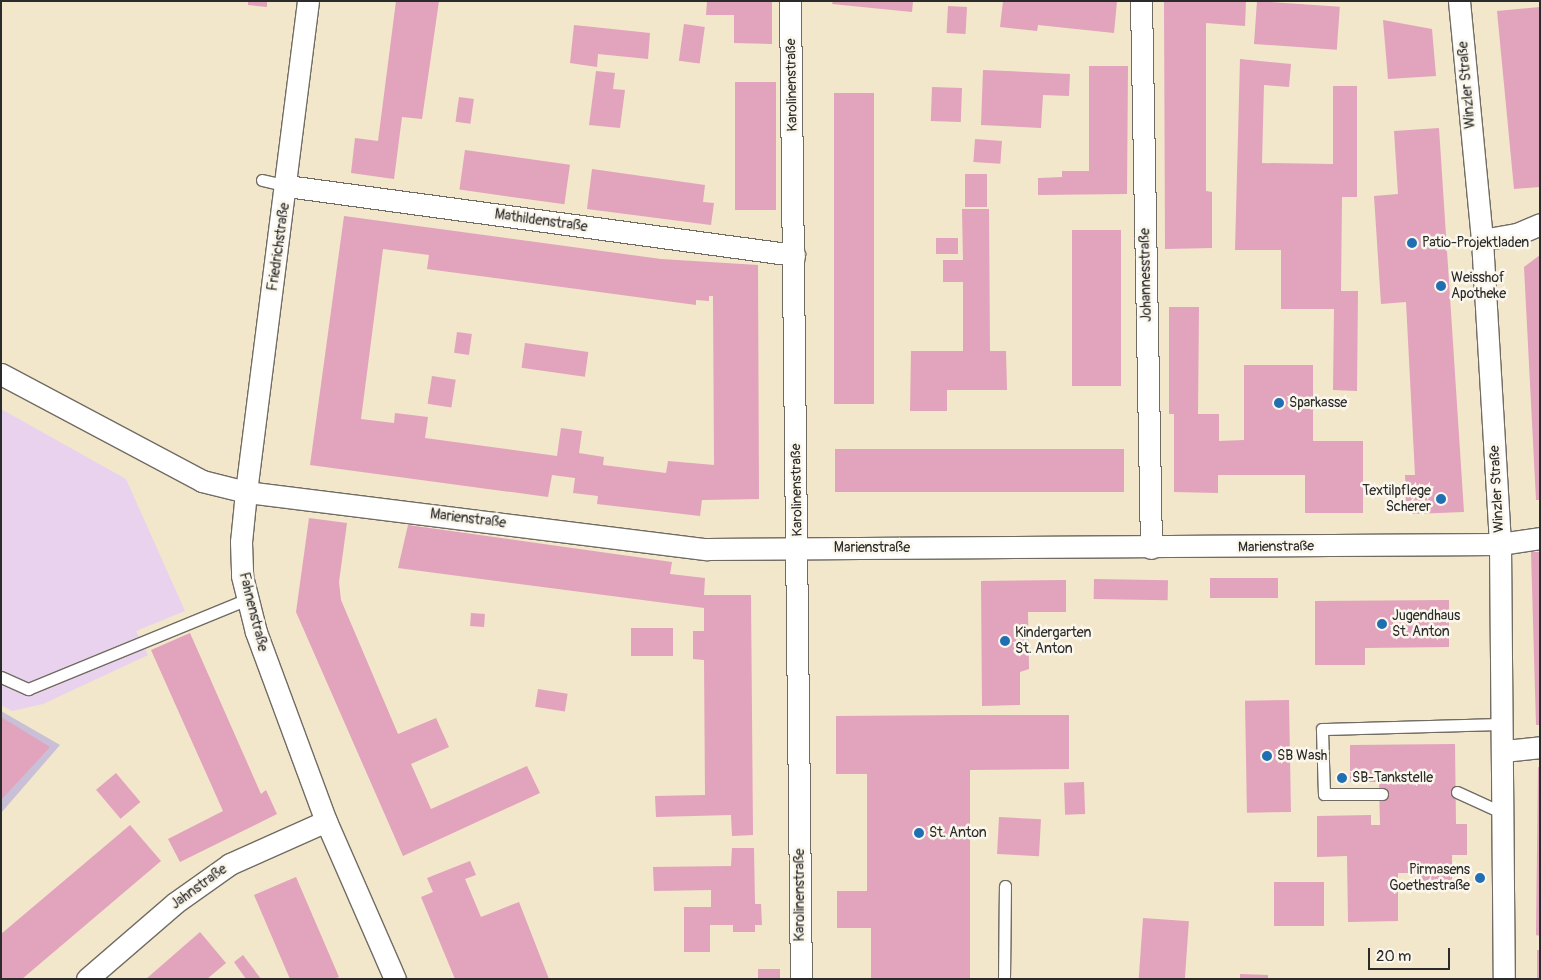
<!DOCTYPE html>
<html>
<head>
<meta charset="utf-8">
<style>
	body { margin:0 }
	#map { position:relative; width:1541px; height:980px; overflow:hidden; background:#f2e6cb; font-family:Pangolin,sans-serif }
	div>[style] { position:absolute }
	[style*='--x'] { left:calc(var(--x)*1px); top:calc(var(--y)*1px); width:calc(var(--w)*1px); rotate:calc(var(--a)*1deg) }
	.built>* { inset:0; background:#e9d2ed }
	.industrial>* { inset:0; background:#c9bfd7 }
	.building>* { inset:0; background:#e2a3bd; transform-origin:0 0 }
	.roads { filter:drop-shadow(1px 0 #716c63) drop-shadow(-1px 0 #716c63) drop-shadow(0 1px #716c63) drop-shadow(0 -1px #716c63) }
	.service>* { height:11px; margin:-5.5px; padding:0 5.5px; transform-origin:5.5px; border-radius:5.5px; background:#fff }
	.minor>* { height:21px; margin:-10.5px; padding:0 10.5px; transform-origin:10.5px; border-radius:10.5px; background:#fff }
	.dots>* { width:14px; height:14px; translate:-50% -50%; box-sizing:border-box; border:2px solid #fbf7ec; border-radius:50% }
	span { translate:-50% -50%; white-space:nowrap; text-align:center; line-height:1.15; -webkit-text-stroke:5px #fbf7ec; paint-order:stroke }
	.street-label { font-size:14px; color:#2b2b2b }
	.poi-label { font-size:14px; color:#2b2b2b }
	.left { translate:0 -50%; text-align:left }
	.right { translate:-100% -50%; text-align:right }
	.frame { position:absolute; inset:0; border:2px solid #2b2b2b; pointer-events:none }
	.scale { position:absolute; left:1368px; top:948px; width:82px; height:22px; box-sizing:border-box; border:2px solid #2b2b2b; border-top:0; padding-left:6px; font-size:15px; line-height:18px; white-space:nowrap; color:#2b2b2b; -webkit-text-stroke:4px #fbf7ec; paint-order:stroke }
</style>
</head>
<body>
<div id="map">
	<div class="built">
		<i style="clip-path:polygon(1px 409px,126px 479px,185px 611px,136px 631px,148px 655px,43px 704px,12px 711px,1px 705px)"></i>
	</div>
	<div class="industrial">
		<i style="clip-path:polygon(1px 711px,60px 745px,1px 813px)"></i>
	</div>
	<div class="building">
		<i style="clip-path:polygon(248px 1px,267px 1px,267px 7px,248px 5px)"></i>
		<i style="clip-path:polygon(396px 1px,439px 1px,422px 119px,402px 117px,394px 179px,351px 173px,355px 138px,378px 141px)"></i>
		<i style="clip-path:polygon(707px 1px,772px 1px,772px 44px,734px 43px,734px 15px,706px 15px)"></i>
		<i style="clip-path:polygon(833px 1px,913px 1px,912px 12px,832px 4px)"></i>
		<i style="clip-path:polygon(1003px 1px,1117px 1px,1114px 33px,1038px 25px,1037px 31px,1000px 27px)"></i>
		<i style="clip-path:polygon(1246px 1px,1245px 26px,1206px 23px,1206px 191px,1212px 192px,1212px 248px,1165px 249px,1164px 2px)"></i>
		<i style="left:1257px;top:1px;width:83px;height:43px;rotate:4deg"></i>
		<i style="left:948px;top:6px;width:19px;height:27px;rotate:3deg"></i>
		<i style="clip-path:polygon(1540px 7px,1540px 187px,1514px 189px,1497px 11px)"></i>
		<i style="clip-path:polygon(1383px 20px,1432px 29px,1436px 76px,1388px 79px)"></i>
		<i style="left:684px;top:24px;width:21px;height:37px;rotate:8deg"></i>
		<i style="clip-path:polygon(574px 25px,650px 33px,648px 59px,598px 54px,597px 67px,570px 63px)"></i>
		<i style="clip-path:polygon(1240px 59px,1291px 64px,1289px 87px,1264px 85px,1262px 163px,1333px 164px,1333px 86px,1357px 86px,1357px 197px,1342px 197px,1341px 291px,1358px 291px,1357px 391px,1333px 390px,1334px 309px,1281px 309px,1281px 250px,1235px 250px)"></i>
		<i style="clip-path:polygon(1089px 66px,1128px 66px,1127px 194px,1038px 195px,1038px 178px,1062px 177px,1062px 171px,1089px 171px)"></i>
		<i style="clip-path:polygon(983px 70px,1070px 74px,1069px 96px,1043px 95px,1041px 128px,981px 125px)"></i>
		<i style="clip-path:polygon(596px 71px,615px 73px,613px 89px,625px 90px,620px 128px,589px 125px)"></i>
		<i style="left:735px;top:82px;width:41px;height:128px"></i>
		<i style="left:932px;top:87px;width:30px;height:34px;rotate:2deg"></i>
		<i style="left:834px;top:93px;width:40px;height:311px"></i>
		<i style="left:459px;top:97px;width:15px;height:25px;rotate:8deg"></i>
		<i style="clip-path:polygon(1439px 128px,1464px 512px,1412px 514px,1412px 501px,1406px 501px,1405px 475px,1415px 475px,1406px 302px,1381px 304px,1374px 196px,1398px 194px,1394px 131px)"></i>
		<i style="left:975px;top:139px;width:27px;height:23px;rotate:4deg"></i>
		<i style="left:465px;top:150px;width:106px;height:40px;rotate:8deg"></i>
		<i style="clip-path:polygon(592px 169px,705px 185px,703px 202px,714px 203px,711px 225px,587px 209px)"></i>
		<i style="left:965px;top:174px;width:22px;height:33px"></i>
		<i style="clip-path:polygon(962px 209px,989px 209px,990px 351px,1006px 351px,1007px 390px,947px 390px,947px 411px,910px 411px,911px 351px,963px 351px,963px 282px,943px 282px,943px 260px,963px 260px)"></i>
		<i style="clip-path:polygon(evenodd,344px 216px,661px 259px,758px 265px,759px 499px,702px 500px,700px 516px,597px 504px,598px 496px,573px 493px,575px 478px,552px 475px,548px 497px,310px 465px,344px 216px,383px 249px,429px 255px,427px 269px,696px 305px,696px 300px,709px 301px,709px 296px,713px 296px,714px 465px,668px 461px,666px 473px,603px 465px,604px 457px,579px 453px,582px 431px,561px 428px,557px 456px,425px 438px,428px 417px,395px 413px,394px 423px,361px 419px,383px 249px)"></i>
		<i style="left:1072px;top:230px;width:49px;height:156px"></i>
		<i style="left:936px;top:238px;width:22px;height:16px"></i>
		<i style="clip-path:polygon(1540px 255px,1540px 500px,1536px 500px,1524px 267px)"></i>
		<i style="clip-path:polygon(1169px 307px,1199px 307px,1198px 414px,1219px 414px,1219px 441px,1244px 440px,1244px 365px,1313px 365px,1313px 441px,1363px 441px,1363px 513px,1305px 513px,1305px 475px,1218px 475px,1218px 493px,1174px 492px,1174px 414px,1169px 414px)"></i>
		<i style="left:457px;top:332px;width:15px;height:21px;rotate:8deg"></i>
		<i style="left:525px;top:343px;width:64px;height:25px;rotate:8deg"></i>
		<i style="left:432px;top:376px;width:24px;height:28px;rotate:9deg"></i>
		<i style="left:1124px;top:449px;width:43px;height:289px;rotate:90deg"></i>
		<i style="clip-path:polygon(309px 518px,347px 523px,339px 582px,341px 600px,398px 734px,436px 718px,449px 747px,411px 764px,431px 809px,527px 766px,540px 793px,403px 856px,296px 612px)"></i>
		<i style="clip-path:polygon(408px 525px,672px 562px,670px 574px,705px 578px,704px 595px,751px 595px,753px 835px,732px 836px,731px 815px,656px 817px,655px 796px,705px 795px,704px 660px,693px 659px,693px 631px,704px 631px,704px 608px,398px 568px)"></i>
		<i style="clip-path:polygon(1531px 552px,1540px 552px,1540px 725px,1536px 725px)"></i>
		<i style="left:1278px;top:578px;width:20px;height:68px;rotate:90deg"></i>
		<i style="left:1094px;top:579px;width:74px;height:20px;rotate:1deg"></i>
		<i style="clip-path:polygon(1066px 580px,1066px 612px,1028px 612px,1029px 669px,1020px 672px,1020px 705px,982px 706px,981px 581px)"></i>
		<i style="clip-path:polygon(1449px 600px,1449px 647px,1365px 648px,1365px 665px,1315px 665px,1315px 601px)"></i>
		<i style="left:471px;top:613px;width:14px;height:13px;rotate:4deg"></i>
		<i style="left:673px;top:628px;width:28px;height:42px;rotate:90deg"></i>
		<i style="clip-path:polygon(190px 633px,261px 794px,266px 790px,277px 814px,180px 862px,168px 839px,223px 811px,151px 650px)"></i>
		<i style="left:538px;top:689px;width:30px;height:18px;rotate:9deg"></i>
		<i style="left:1289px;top:700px;width:112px;height:44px;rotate:89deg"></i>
		<i style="clip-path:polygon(970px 715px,1069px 715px,1069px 769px,970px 770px,970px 979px,871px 979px,871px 928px,837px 928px,837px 891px,867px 891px,867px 774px,836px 774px,836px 716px)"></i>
		<i style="clip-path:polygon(1px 717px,50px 747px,1px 800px)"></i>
		<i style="clip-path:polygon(1455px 744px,1456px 824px,1467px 824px,1467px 855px,1452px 855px,1452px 882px,1421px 882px,1421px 873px,1398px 873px,1398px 921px,1348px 922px,1347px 856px,1317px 857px,1317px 816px,1371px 815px,1371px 825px,1380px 825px,1379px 782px,1350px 782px,1350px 745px)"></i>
		<i style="clip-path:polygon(1538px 767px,1540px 767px,1540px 936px,1536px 935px)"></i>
		<i style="left:116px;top:773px;width:38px;height:26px;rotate:50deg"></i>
		<i style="left:1084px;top:782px;width:32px;height:20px;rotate:88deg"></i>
		<i style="left:999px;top:817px;width:42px;height:37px;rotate:3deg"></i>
		<i style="clip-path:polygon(130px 825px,161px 861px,22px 979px,1px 979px,1px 934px)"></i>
		<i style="clip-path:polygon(732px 848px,754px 848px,755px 904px,761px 904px,762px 925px,755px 925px,755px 932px,733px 932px,733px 925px,710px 925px,710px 952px,684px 952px,684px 907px,711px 907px,711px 890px,654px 891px,653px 867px,731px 866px)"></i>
		<i style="clip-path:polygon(470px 861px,476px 875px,465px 879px,481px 917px,519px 902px,549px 979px,455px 979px,421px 897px,433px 892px,427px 878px)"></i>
		<i style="clip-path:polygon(296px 877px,339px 977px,334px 979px,290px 979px,254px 895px)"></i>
		<i style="left:1324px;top:882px;width:44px;height:50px;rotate:90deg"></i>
		<i style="left:1143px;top:918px;width:46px;height:61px;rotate:4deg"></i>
		<i style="clip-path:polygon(200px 932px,226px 963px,207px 979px,146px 979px)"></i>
		<i style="left:1537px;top:950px;width:3px;height:29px"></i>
		<i style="clip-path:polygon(243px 955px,261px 979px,246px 979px,234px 962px)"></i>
		<i style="left:780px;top:969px;width:10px;height:22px;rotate:90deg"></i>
		<i style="clip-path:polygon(1240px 974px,1268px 975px,1268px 979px,1240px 979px)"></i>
	</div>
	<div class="roads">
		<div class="service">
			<i style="--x:262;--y:180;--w:26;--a:13"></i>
			<i style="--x:1;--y:677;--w:30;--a:24"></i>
			<i style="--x:28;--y:689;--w:237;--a:-22.3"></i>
			<i style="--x:1457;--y:792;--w:53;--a:24.6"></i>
			<i style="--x:1382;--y:794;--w:58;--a:180"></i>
			<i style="--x:1324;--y:794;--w:65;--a:-91.8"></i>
			<i style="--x:1322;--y:729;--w:181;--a:-1.6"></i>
			<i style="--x:1004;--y:979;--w:93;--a:-89.4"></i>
		</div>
		<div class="minor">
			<i style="--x:308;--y:1;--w:495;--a:97.2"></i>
			<i style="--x:246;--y:492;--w:50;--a:95.7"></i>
			<i style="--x:241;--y:542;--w:34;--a:88"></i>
			<i style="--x:242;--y:576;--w:58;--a:76"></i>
			<i style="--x:256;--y:632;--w:202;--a:69.7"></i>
			<i style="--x:326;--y:821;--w:172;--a:66.4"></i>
			<i style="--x:790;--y:1;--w:978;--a:89.36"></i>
			<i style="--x:1141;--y:1;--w:547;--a:88.95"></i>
			<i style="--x:1459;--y:1;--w:240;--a:84.5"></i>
			<i style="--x:1482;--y:240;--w:305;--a:86.6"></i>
			<i style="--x:1500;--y:544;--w:435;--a:89.5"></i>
			<i style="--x:287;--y:186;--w:512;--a:7.75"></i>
			<i style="--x:1482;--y:240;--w:36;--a:-10"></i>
			<i style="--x:1517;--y:234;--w:25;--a:-23"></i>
			<i style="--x:1;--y:374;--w:228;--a:28"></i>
			<i style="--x:202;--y:481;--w:45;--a:14"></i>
			<i style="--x:246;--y:492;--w:464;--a:7.1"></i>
			<i style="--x:706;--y:549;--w:794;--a:-0.36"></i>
			<i style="--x:1500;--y:544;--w:40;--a:-8.5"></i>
			<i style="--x:1504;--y:751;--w:36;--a:-6"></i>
			<i style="--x:87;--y:979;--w:116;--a:-40.8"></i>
			<i style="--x:175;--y:903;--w:67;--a:-35.3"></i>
			<i style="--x:230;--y:864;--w:105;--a:-24.1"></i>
		</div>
	</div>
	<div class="dots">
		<i style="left:1412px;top:243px;background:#1f6fb2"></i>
		<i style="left:1441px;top:286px;background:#1f6fb2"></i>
		<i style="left:1279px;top:403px;background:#1f6fb2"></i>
		<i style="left:1441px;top:499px;background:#1f6fb2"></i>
		<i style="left:1382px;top:624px;background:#1f6fb2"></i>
		<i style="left:1005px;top:641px;background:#1f6fb2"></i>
		<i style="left:1267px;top:756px;background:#1f6fb2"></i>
		<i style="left:1342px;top:778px;background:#1f6fb2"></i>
		<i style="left:919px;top:833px;background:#1f6fb2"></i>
		<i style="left:1480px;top:878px;background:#1f6fb2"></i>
	</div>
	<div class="street-label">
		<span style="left:792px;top:85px;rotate:-91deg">Karolinenstraße</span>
		<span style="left:1467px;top:85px;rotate:-95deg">Winzler Straße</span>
		<span style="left:541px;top:221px;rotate:8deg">Mathildenstraße</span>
		<span style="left:279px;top:247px;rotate:-82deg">Friedrichstraße</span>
		<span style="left:1146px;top:275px;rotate:-91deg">Johannesstraße</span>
		<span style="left:1497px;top:489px;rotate:-93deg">Winzler Straße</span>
		<span style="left:797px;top:490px;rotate:-91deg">Karolinenstraße</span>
		<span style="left:468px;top:519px;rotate:7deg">Marienstraße</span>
		<span style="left:1276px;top:547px;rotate:-1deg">Marienstraße</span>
		<span style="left:872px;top:548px">Marienstraße</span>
		<span style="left:253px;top:612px;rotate:76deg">Fahnenstraße</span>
		<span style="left:199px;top:887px;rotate:-36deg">Jahnstraße</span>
		<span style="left:800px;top:895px;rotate:-90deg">Karolinenstraße</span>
	</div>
	<div class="poi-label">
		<span class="left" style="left:1422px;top:243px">Patio-Projektladen</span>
		<span class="left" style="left:1451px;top:286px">Weisshof<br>Apotheke</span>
		<span class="left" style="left:1289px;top:403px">Sparkasse</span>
		<span class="right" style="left:1431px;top:499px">Textilpflege<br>Scherer</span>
		<span class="left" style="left:1392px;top:624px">Jugendhaus<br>St. Anton</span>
		<span class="left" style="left:1015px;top:641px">Kindergarten<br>St. Anton</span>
		<span class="left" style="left:1277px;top:756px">SB Wash</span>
		<span class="left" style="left:1352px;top:778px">SB-Tankstelle</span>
		<span class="left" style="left:929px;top:833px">St. Anton</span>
		<span class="right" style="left:1470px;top:878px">Pirmasens<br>Goethestraße</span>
	</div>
	<div class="frame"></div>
	<div class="scale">20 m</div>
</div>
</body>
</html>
